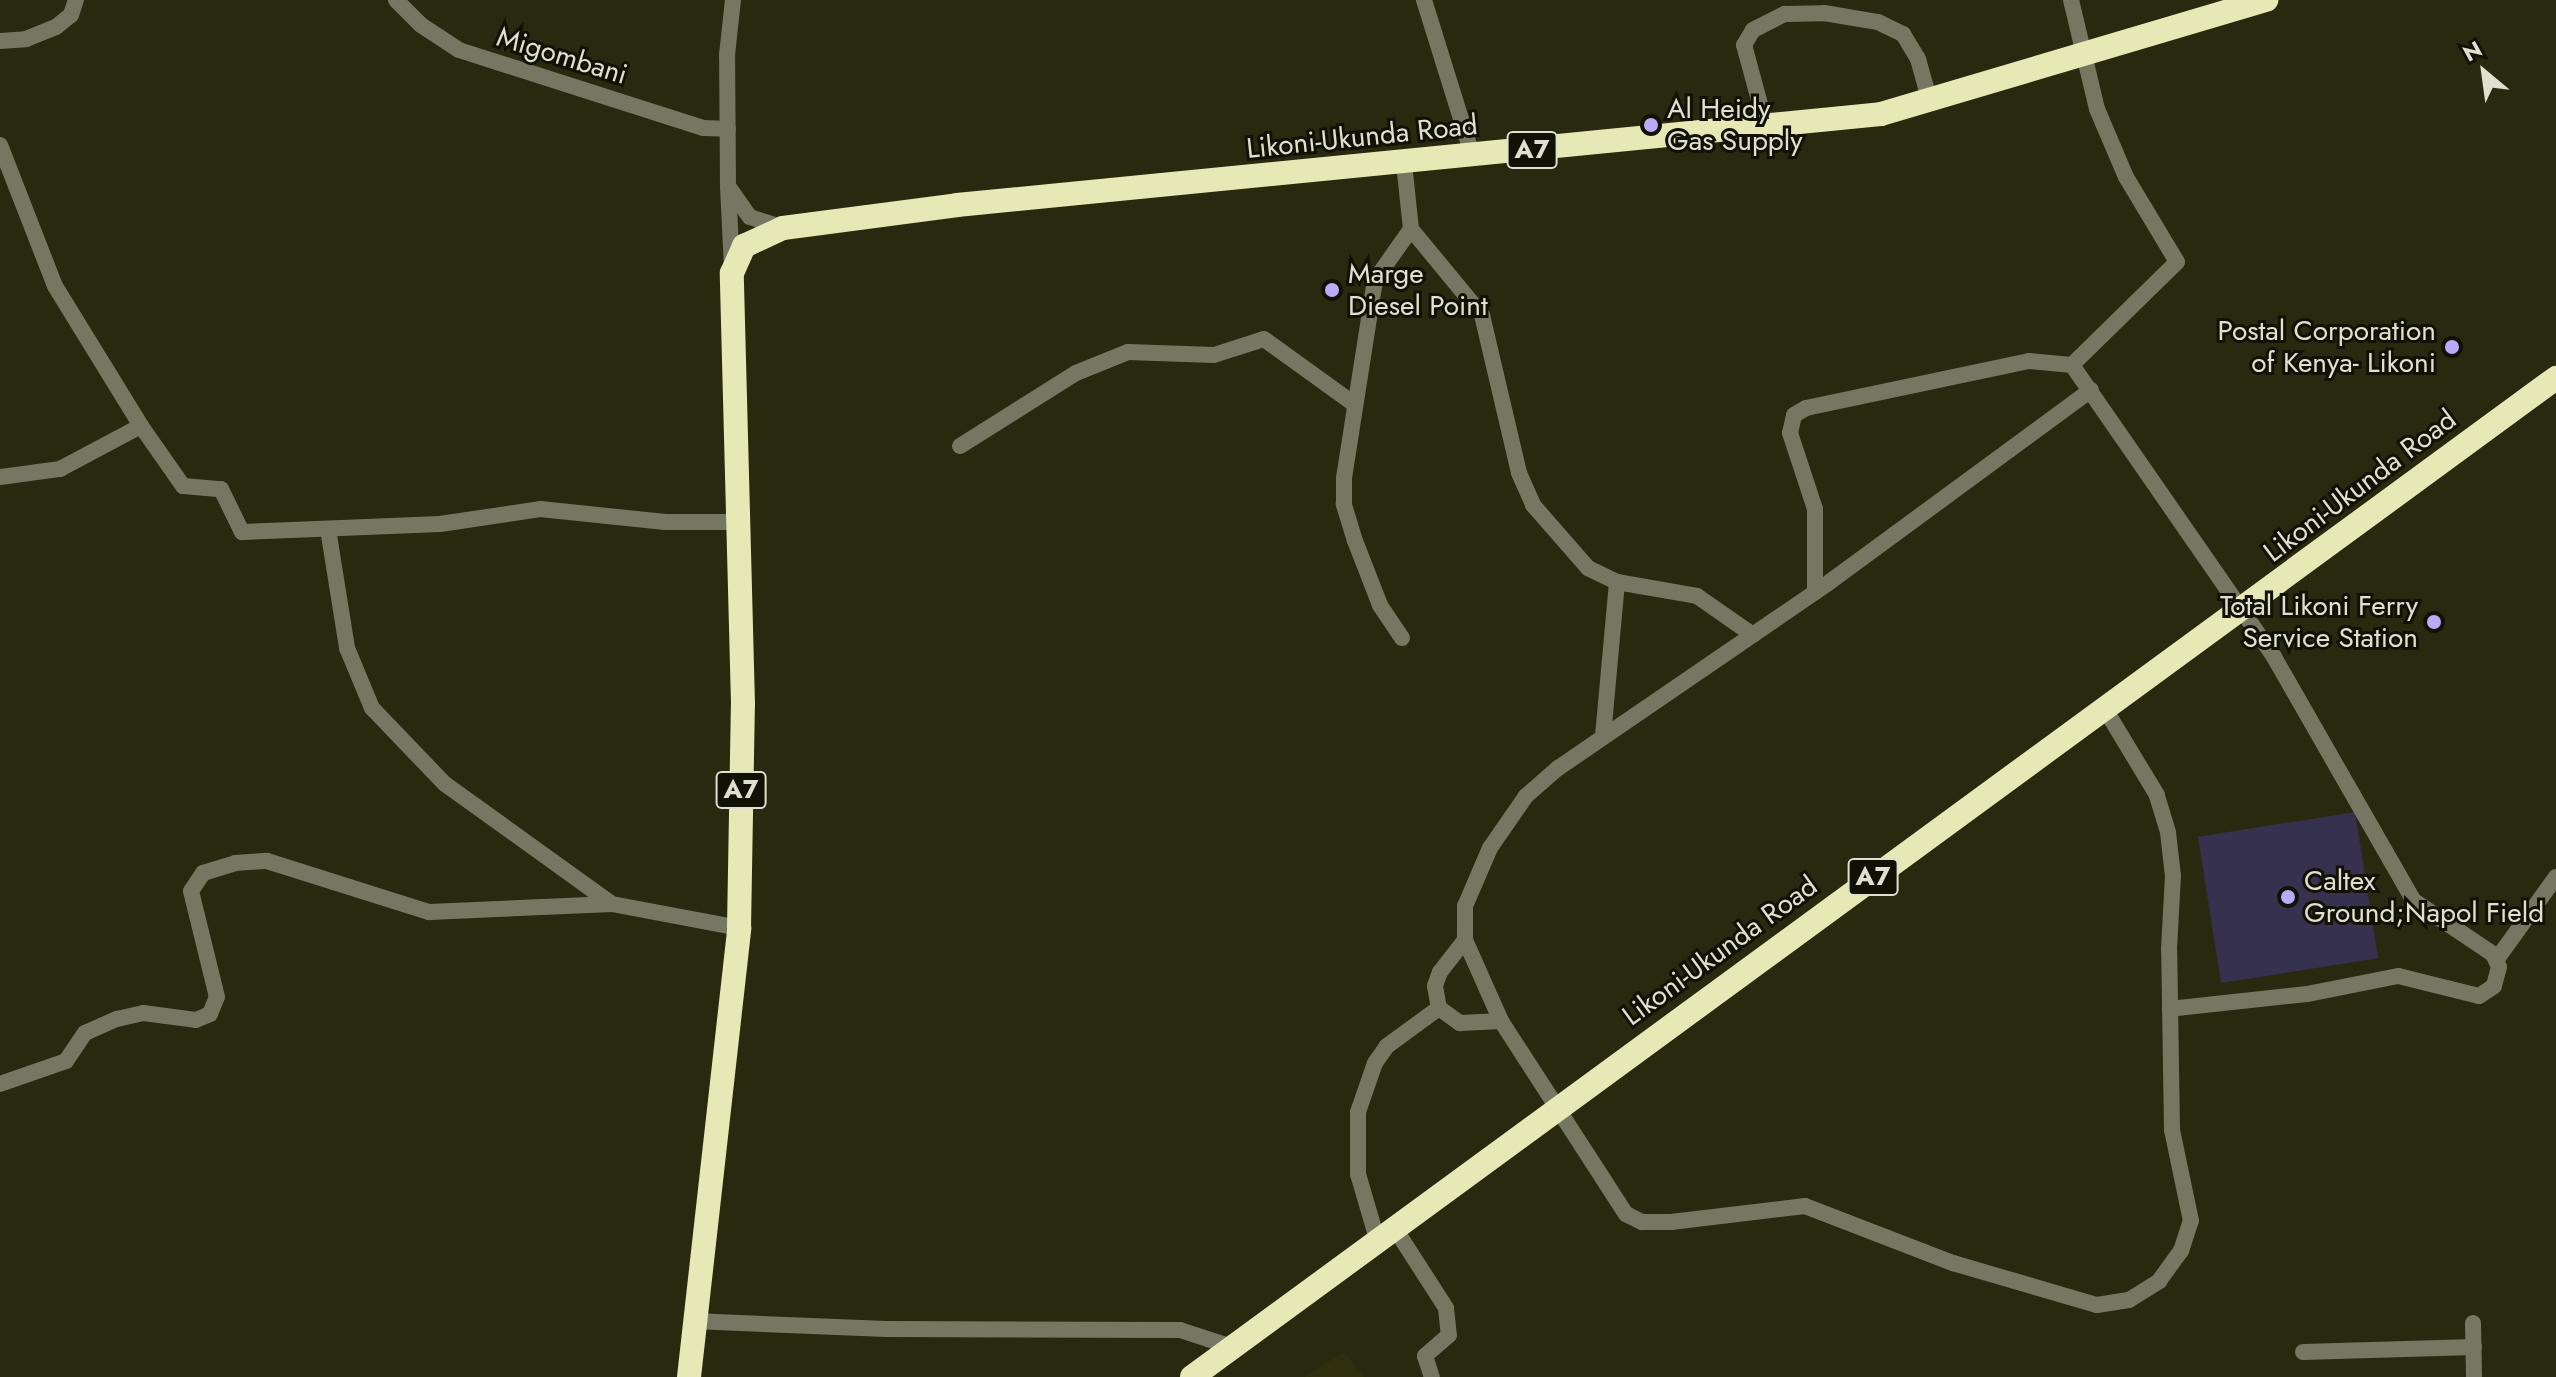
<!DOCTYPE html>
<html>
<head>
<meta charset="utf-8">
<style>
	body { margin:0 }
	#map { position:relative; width:2556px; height:1377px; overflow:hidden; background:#29290f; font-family:Jost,sans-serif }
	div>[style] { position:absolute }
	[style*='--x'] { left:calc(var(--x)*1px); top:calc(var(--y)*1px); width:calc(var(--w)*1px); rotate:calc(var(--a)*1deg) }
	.built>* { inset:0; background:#2f2f0d }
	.green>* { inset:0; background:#373150; transform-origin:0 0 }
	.street>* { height:16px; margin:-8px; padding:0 8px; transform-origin:8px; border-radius:8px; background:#767763 }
	.highway>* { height:24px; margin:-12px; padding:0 12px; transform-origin:12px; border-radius:12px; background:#e6e8b5 }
	.dots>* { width:22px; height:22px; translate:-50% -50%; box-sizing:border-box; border:4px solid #111106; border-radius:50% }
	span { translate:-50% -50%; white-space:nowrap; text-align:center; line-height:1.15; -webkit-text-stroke:6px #111106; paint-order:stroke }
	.shield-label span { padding:2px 6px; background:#111106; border:2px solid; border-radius:6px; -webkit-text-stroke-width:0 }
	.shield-label { font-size:26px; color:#dfe0d0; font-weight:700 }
	.street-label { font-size:28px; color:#dfe0d0 }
	.poi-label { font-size:28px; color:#dfe0d0 }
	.left { translate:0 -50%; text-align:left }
	.right { translate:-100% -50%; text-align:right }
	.north { position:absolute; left:2444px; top:32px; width:80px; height:80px; -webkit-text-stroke:6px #111106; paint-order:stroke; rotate:331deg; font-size:22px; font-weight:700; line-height:32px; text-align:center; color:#dfe0d0 }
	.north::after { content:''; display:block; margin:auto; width:28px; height:36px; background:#dfe0d0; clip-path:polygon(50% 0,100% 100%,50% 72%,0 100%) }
</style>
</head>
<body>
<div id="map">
	<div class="built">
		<i style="clip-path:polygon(1344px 1352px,1364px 1377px,1304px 1377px)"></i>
	</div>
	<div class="green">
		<i style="left:2355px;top:812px;width:148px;height:159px;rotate:81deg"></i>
	</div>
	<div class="street">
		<i style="--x:396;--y:0;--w:35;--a:45"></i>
		<i style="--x:421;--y:25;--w:45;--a:33.3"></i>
		<i style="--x:459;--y:50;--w:256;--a:17.7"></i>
		<i style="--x:703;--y:128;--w:25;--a:2"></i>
		<i style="--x:1424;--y:0;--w:164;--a:72.7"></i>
		<i style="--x:2071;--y:0;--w:112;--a:76.6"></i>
		<i style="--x:2097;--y:109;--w:74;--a:66.9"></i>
		<i style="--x:2126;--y:177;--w:99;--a:59"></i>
		<i style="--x:2177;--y:262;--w:147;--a:135.6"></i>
		<i style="--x:0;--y:41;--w:26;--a:-4"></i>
		<i style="--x:26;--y:39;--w:32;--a:-22"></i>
		<i style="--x:56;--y:27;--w:19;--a:-39"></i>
		<i style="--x:71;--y:15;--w:16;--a:-72"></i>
		<i style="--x:1766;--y:126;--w:84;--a:-105.2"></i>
		<i style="--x:1744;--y:45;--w:17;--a:-59"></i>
		<i style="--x:1753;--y:30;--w:36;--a:-27"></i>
		<i style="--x:1785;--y:14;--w:39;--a:-1"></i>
		<i style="--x:1824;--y:13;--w:55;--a:9.5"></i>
		<i style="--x:1878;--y:22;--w:28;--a:26"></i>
		<i style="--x:1903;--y:34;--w:29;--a:59"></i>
		<i style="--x:1918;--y:59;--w:45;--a:74.4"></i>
		<i style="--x:0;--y:145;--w:151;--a:68.7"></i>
		<i style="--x:55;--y:286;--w:164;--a:58.4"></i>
		<i style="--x:141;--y:426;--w:73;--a:55"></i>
		<i style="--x:183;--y:486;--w:38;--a:5"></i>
		<i style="--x:221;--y:489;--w:48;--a:64"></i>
		<i style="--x:242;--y:532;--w:198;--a:-2.3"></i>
		<i style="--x:440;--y:524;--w:101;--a:-8.5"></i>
		<i style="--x:540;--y:509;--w:126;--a:5.9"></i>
		<i style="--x:665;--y:522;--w:70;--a:0"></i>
		<i style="--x:728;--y:186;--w:131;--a:-90.4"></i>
		<i style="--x:727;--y:55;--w:55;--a:-83.8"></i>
		<i style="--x:1411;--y:229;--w:112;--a:50.5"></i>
		<i style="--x:1482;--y:315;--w:162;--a:76.8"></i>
		<i style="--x:1519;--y:473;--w:35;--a:66"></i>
		<i style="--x:1533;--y:505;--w:84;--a:48.9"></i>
		<i style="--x:1588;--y:568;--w:32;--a:26"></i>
		<i style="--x:732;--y:268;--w:82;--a:-92.8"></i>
		<i style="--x:728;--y:186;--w:38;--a:55"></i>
		<i style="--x:750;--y:217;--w:35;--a:18"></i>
		<i style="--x:2091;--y:390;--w:324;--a:143.7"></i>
		<i style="--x:1830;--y:582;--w:330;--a:145.6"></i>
		<i style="--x:1558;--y:768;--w:43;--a:138.8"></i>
		<i style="--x:1526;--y:796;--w:63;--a:124.7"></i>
		<i style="--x:1490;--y:848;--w:63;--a:113.3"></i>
		<i style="--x:1465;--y:906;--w:34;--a:90"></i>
		<i style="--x:1465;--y:940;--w:89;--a:66"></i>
		<i style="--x:1501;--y:1021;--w:230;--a:57.1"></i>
		<i style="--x:1626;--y:1214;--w:18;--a:27"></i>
		<i style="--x:1642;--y:1222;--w:29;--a:0"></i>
		<i style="--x:1671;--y:1222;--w:135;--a:-6.8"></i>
		<i style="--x:1805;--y:1206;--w:159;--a:21.1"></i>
		<i style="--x:1953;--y:1263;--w:150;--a:16.3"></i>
		<i style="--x:2097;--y:1305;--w:32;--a:-9"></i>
		<i style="--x:2129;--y:1300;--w:36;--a:-32"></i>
		<i style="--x:2159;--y:1281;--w:37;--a:-54"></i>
		<i style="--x:2181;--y:1251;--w:32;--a:-72"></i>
		<i style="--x:2191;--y:1221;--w:93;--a:-101.8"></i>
		<i style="--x:2172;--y:1130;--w:181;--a:-90.9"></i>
		<i style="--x:2169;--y:949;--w:73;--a:-86.9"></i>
		<i style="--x:2173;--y:876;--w:44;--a:-96.5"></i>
		<i style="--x:2168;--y:832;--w:39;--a:-107"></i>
		<i style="--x:2157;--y:795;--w:100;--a:-121.2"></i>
		<i style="--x:960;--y:446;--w:137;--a:-32.2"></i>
		<i style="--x:1076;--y:373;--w:56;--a:-22"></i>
		<i style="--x:1128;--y:352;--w:86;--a:2"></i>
		<i style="--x:1214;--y:355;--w:52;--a:-17.7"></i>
		<i style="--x:1264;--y:339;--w:111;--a:35.8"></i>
		<i style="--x:0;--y:477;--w:61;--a:-7.6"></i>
		<i style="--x:60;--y:469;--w:92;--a:-28"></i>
		<i style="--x:328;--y:529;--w:121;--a:80.9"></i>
		<i style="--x:347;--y:648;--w:65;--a:67.4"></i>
		<i style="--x:372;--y:708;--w:105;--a:46.2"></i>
		<i style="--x:445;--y:784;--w:206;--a:35.7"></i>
		<i style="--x:1815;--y:592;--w:83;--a:-90"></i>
		<i style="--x:1815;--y:509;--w:80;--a:-108.2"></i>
		<i style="--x:1790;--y:433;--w:18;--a:-77"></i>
		<i style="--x:1794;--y:415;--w:14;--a:-30"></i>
		<i style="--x:1806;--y:408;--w:228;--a:-11.9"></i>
		<i style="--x:2029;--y:361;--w:43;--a:5.3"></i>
		<i style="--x:2072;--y:365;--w:355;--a:55.3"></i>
		<i style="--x:2274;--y:657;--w:281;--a:60.2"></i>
		<i style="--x:2414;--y:901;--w:95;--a:33.9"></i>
		<i style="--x:2493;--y:954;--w:14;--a:65"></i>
		<i style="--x:2499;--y:967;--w:20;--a:105"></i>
		<i style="--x:2494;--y:986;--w:18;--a:146"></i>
		<i style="--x:2479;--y:996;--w:83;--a:-166.1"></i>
		<i style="--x:2398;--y:976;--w:93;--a:168.8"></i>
		<i style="--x:2307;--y:994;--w:138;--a:173.8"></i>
		<i style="--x:1402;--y:638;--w:40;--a:-124"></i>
		<i style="--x:1380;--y:605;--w:69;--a:-111.3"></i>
		<i style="--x:1355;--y:541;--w:39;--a:-107"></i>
		<i style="--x:1344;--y:504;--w:26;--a:-90"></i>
		<i style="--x:1344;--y:478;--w:200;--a:-81.1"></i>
		<i style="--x:1375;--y:280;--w:62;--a:-54.8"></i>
		<i style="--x:1411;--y:229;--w:65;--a:-96.1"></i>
		<i style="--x:1603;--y:736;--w:155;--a:-84.8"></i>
		<i style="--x:1617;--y:582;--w:81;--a:9.9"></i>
		<i style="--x:1697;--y:596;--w:68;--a:34.9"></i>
		<i style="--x:1465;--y:940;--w:41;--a:128"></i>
		<i style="--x:1440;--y:972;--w:15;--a:110"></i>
		<i style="--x:1435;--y:986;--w:22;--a:80"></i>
		<i style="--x:1439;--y:1008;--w:26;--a:36"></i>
		<i style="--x:1460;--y:1023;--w:41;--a:-2.8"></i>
		<i style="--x:2497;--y:959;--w:101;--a:-54.3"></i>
		<i style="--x:0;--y:1084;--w:70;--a:-19.2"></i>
		<i style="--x:66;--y:1061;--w:34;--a:-56"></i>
		<i style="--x:85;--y:1033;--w:35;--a:-24"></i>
		<i style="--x:117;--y:1019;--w:27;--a:-13"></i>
		<i style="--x:143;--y:1013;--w:53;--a:7.5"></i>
		<i style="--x:196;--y:1020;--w:15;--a:-23"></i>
		<i style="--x:210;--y:1014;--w:18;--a:-68"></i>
		<i style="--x:217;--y:997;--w:109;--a:-103.8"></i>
		<i style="--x:191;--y:891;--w:22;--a:-56"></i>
		<i style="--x:203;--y:873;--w:34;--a:-17"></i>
		<i style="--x:235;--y:863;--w:32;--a:-4"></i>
		<i style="--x:267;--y:861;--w:170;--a:17.5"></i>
		<i style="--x:429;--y:912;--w:183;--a:-2.5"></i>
		<i style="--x:612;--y:904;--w:129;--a:10.7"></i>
		<i style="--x:1394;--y:1227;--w:96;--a:57.3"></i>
		<i style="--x:1446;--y:1308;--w:27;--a:84"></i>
		<i style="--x:1449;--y:1335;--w:32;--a:139"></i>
		<i style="--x:1425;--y:1356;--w:22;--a:72"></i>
		<i style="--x:1377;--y:1239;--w:68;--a:-106.3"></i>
		<i style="--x:1358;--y:1174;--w:62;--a:-90"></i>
		<i style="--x:1358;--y:1112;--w:52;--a:-70.9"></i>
		<i style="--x:1375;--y:1063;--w:21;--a:-55"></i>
		<i style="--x:1387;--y:1046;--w:64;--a:-36.2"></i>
		<i style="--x:693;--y:1321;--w:193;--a:2.4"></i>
		<i style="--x:886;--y:1329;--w:294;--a:0.2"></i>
		<i style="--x:1180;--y:1330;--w:52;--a:18.1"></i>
		<i style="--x:2473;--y:1323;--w:54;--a:88.9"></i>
		<i style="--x:2303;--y:1352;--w:171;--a:-1.7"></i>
	</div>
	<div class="highway">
		<i style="--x:689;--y:1377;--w:452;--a:-83.6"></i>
		<i style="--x:739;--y:928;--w:224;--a:-89"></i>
		<i style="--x:743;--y:704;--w:431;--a:-91.5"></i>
		<i style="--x:732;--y:273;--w:30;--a:-66"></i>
		<i style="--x:744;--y:246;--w:43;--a:-24.8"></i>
		<i style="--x:783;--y:228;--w:176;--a:-7.5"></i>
		<i style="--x:957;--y:205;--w:928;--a:-5.62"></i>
		<i style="--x:1881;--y:114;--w:402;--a:-16.5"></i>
		<i style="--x:1192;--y:1377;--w:1691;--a:-36.22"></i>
	</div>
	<div class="dots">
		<i style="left:1651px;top:125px;background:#b9abf7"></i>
		<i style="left:1332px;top:290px;background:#b9abf7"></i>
		<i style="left:2452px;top:347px;background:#b9abf7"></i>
		<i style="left:2434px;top:622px;background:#b9abf7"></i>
		<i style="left:2288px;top:897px;background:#b9abf7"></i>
	</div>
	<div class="shield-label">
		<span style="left:1532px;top:150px">A7</span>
		<span style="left:741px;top:790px">A7</span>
		<span style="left:1873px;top:877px">A7</span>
	</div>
	<div class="street-label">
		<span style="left:562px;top:56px;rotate:17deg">Migombani</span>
		<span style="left:1362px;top:137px;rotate:-6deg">Likoni-Ukunda Road</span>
		<span style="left:2360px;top:486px;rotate:-37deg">Likoni-Ukunda Road</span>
		<span style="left:1720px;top:951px;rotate:-36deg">Likoni-Ukunda Road</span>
	</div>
	<div class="poi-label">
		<span class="left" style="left:1667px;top:125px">Al Heidy<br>Gas Supply</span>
		<span class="left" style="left:1348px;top:290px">Marge<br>Diesel Point</span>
		<span class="right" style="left:2436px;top:347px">Postal Corporation<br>of Kenya- Likoni</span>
		<span class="right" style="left:2418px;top:622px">Total Likoni Ferry<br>Service Station</span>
		<span class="left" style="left:2304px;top:897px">Caltex<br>Ground;Napol Field</span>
	</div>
	<div class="north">N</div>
</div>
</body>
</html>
